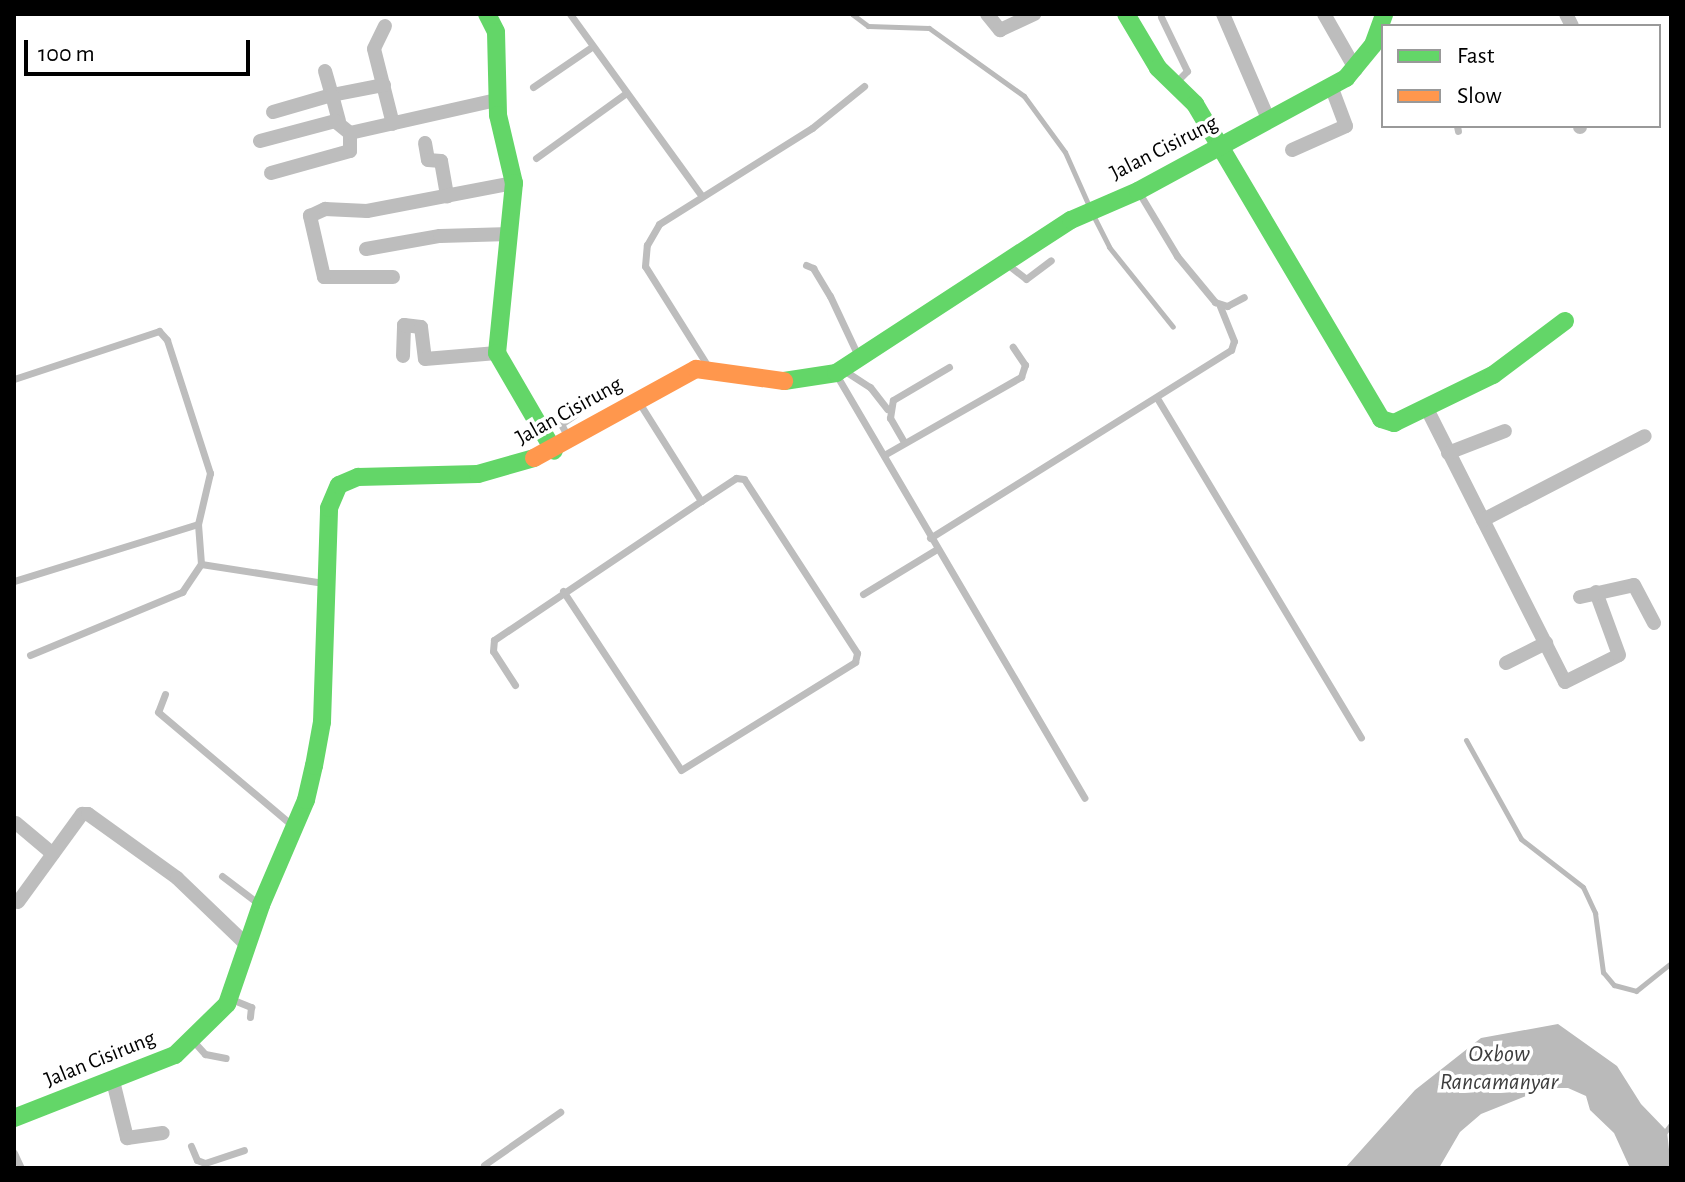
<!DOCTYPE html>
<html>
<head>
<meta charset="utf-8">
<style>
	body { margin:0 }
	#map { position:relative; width:1685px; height:1182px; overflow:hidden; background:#fff; font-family:"Alegreya Sans",sans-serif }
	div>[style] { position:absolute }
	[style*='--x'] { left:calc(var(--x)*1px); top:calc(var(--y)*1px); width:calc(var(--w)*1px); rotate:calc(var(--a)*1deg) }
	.water>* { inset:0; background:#bababa }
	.stream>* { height:5px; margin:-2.5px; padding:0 2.5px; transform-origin:2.5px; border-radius:2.5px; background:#bababa }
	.lane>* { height:7px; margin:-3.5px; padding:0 3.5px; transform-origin:3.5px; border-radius:3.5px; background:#bdbdbd }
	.street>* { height:14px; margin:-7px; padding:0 7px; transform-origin:7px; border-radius:7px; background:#bdbdbd }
	.fast>* { height:18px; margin:-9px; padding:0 9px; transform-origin:9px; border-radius:9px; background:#63d668 }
	.slow>* { height:18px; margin:-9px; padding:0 9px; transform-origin:9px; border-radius:9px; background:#ff974d }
	span { translate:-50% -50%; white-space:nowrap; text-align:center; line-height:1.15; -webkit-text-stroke:7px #fff; paint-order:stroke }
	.street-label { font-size:22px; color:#000 }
	.water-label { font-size:24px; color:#3d3d3d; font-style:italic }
	.frame { position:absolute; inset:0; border:16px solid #000; pointer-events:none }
	.legend { position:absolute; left:1381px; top:24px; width:280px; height:104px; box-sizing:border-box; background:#fff; border:2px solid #999; margin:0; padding:10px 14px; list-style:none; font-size:24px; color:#000 }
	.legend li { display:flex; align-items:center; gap:16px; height:40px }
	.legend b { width:40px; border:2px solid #999 }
	.scale { position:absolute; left:24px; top:40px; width:226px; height:36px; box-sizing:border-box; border:4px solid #000; border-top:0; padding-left:10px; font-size:24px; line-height:28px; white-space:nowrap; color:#000; -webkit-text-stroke:6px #fff; paint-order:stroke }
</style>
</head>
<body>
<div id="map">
	<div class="water">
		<i style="clip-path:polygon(1558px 1024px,1617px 1066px,1641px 1104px,1667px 1131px,1671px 1168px,1630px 1168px,1614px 1133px,1590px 1110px,1586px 1096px,1568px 1088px,1546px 1088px,1481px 1114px,1460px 1132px,1439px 1168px,1345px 1168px,1415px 1090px,1481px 1038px)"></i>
	</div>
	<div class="stream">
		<i style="--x:852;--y:14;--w:20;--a:37"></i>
		<i style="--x:868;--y:26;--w:61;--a:1.9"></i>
		<i style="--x:929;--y:28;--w:117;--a:35.6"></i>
		<i style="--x:1024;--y:96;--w:69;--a:53.8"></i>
		<i style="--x:1065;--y:152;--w:59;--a:66"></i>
		<i style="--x:1093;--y:215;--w:36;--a:63"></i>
		<i style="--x:1109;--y:247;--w:102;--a:51.3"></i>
		<i style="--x:1466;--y:740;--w:113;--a:60.9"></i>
		<i style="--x:1521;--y:839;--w:78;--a:37.7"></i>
		<i style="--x:1583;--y:887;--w:29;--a:65"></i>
		<i style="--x:1595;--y:913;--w:60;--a:82.3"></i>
		<i style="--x:1603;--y:972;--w:17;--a:50"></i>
		<i style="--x:1614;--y:985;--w:23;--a:15"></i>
		<i style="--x:1636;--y:991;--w:45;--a:-38.7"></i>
		<i style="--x:1662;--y:1136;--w:15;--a:-53"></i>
	</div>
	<div class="lane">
		<i style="--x:570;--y:14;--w:223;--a:54.1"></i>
		<i style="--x:1161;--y:17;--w:60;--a:64.3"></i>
		<i style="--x:1187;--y:71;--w:17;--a:135"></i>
		<i style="--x:533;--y:87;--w:69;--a:-34.4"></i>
		<i style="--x:1457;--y:126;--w:5;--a:79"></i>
		<i style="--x:536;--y:158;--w:111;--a:-35.8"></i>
		<i style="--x:1138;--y:191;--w:76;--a:59"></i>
		<i style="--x:1177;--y:256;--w:60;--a:50.4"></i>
		<i style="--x:1215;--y:302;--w:13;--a:18"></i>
		<i style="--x:1227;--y:306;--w:19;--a:-28"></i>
		<i style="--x:1007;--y:264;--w:24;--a:38"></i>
		<i style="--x:1026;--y:279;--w:31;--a:-37"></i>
		<i style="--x:806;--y:265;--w:8;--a:23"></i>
		<i style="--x:813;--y:268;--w:33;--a:59"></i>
		<i style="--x:830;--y:296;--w:68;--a:64.9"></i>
		<i style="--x:709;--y:368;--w:120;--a:-122.1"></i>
		<i style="--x:645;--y:266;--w:21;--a:-85"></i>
		<i style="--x:647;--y:245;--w:24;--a:-60"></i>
		<i style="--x:659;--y:224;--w:181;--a:-32.1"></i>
		<i style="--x:812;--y:128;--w:67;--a:-38.9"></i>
		<i style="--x:845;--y:371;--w:30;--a:33"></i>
		<i style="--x:870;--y:387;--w:28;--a:52"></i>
		<i style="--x:837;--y:376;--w:489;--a:59.6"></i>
		<i style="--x:14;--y:379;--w:153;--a:-18.3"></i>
		<i style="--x:159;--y:331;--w:12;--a:48"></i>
		<i style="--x:167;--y:340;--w:140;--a:72.1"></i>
		<i style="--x:210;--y:473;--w:52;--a:103.2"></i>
		<i style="--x:198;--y:524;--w:193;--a:162.8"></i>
		<i style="--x:1157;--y:398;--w:396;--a:59"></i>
		<i style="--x:569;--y:439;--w:17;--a:-118"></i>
		<i style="--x:561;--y:424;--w:18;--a:-34"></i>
		<i style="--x:904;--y:442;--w:28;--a:-120"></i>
		<i style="--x:890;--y:418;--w:18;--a:-81"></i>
		<i style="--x:893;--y:400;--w:65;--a:-30.5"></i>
		<i style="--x:884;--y:455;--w:158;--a:-29.7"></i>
		<i style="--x:1021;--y:377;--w:13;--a:-72"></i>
		<i style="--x:1025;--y:365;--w:22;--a:-124"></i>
		<i style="--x:198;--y:524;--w:40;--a:85.7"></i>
		<i style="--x:201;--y:564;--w:124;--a:8.8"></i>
		<i style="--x:930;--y:538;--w:355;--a:-32"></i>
		<i style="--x:1231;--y:350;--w:9;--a:-72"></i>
		<i style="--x:1234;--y:341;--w:38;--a:-112"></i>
		<i style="--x:563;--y:591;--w:214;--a:56.6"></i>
		<i style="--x:681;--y:770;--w:205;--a:-31.8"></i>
		<i style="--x:855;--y:662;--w:9;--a:-77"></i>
		<i style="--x:857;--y:653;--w:207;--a:-123"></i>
		<i style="--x:744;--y:479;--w:8;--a:-173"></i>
		<i style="--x:736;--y:478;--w:42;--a:146.7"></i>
		<i style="--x:863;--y:594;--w:87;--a:-31.3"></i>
		<i style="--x:30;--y:655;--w:165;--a:-22.5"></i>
		<i style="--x:182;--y:592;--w:34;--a:-56"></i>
		<i style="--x:515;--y:685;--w:40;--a:-122.9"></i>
		<i style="--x:493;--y:651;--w:11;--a:-85"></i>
		<i style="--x:494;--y:640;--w:249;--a:-33.9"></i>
		<i style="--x:701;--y:501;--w:118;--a:-122.2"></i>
		<i style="--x:165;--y:694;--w:19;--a:111"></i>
		<i style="--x:158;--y:712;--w:177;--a:40.2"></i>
		<i style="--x:222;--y:876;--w:46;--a:37.1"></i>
		<i style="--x:231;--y:999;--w:22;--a:22"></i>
		<i style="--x:251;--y:1007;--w:10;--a:96"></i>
		<i style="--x:195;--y:1043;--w:15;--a:48"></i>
		<i style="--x:205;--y:1054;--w:21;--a:11"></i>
		<i style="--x:191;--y:1146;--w:15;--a:67"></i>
		<i style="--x:197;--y:1160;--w:9;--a:21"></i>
		<i style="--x:205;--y:1163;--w:41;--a:-18.4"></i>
		<i style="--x:14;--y:1153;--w:17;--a:65"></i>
		<i style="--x:484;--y:1165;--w:93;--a:-34.9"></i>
	</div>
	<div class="street">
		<i style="--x:987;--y:14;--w:21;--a:51"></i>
		<i style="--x:1000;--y:30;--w:38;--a:-25"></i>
		<i style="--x:1223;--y:14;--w:116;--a:66.7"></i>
		<i style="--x:1324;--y:14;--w:64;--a:60.3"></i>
		<i style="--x:1566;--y:14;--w:13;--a:63"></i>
		<i style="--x:385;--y:26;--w:25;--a:116"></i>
		<i style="--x:374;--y:49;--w:77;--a:75.8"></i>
		<i style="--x:325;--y:71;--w:25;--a:74"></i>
		<i style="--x:332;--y:95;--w:53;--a:-10.9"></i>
		<i style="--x:273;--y:112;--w:61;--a:-16.1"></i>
		<i style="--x:332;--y:95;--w:27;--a:75"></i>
		<i style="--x:1580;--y:126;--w:1;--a:90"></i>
		<i style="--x:260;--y:141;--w:78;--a:-14.9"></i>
		<i style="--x:335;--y:121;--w:19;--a:39"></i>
		<i style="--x:425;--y:143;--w:17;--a:80"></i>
		<i style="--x:428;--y:160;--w:13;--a:4"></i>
		<i style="--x:441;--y:161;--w:36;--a:80"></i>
		<i style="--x:1292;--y:150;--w:59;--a:-24"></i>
		<i style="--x:1346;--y:126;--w:43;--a:-110.6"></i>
		<i style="--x:271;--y:173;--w:82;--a:-15.6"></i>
		<i style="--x:350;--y:151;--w:18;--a:-90"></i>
		<i style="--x:350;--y:133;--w:150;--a:-12.7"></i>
		<i style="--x:366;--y:249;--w:75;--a:-10"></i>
		<i style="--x:440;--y:236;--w:70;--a:-1.6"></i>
		<i style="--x:393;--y:277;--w:69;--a:180"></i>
		<i style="--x:324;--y:277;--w:63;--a:-102.9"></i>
		<i style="--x:310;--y:216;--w:17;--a:-25"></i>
		<i style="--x:325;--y:209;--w:42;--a:2.7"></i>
		<i style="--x:367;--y:211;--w:150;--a:-10.8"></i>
		<i style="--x:403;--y:356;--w:31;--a:-88"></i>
		<i style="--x:404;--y:325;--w:17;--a:7"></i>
		<i style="--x:421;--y:327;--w:32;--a:83"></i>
		<i style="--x:425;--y:359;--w:72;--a:-4.8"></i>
		<i style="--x:1426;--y:407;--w:308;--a:63.2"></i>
		<i style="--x:1565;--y:682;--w:60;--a:-26.6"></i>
		<i style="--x:1619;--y:655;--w:67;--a:-110.1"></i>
		<i style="--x:1448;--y:453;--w:61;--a:-21.1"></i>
		<i style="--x:1483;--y:520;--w:182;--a:-27.4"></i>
		<i style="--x:1580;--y:597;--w:55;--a:-12.5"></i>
		<i style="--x:1634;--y:585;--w:43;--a:62.2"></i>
		<i style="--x:1506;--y:663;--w:45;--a:-26.6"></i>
		<i style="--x:16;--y:823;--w:48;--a:40"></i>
		<i style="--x:18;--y:902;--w:109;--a:-54"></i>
		<i style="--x:82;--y:814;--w:6;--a:0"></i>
		<i style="--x:88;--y:814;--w:110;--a:35.7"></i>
		<i style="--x:177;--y:878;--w:98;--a:43.8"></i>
		<i style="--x:113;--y:1081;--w:59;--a:76.2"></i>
		<i style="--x:127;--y:1138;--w:36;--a:-8"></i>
	</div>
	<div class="fast">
		<i style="--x:487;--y:14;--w:20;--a:63"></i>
		<i style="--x:496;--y:32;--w:83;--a:88.6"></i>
		<i style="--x:498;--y:115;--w:70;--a:76.8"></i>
		<i style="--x:514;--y:183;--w:171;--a:95.7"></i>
		<i style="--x:497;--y:353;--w:113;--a:59.8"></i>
		<i style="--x:1126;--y:14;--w:63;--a:59.3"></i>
		<i style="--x:1158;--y:68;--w:52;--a:44.2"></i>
		<i style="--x:1195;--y:104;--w:366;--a:59.4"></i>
		<i style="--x:1381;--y:419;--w:14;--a:17"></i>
		<i style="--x:1394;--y:423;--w:110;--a:-25.9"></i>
		<i style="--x:1493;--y:375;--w:90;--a:-36.9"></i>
		<i style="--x:784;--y:381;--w:53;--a:-8.7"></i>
		<i style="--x:836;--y:373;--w:280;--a:-33.1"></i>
		<i style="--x:1071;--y:220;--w:73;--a:-23.4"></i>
		<i style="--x:1138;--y:191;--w:237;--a:-28.5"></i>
		<i style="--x:1346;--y:78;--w:43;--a:-50.7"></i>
		<i style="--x:1373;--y:45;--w:33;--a:-70"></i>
		<i style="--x:14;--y:1118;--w:173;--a:-21.4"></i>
		<i style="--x:175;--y:1055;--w:73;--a:-44.4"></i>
		<i style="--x:227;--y:1004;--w:105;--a:-71"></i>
		<i style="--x:261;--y:905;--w:114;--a:-66.8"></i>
		<i style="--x:306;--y:800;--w:35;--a:-77"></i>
		<i style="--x:314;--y:766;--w:45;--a:-79.7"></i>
		<i style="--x:322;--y:722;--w:214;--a:-88.1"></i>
		<i style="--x:329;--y:508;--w:25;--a:-67"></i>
		<i style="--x:339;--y:485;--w:21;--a:-23"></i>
		<i style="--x:358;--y:477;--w:120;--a:-1.4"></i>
		<i style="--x:478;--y:474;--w:58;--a:-15.9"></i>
	</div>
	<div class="slow">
		<i style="--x:534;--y:458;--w:185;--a:-28.8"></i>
		<i style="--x:696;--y:369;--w:89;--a:7.8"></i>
	</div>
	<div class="street-label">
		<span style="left:1164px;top:148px;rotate:-27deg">Jalan Cisirung</span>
		<span style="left:569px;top:411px;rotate:-29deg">Jalan Cisirung</span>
		<span style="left:100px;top:1059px;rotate:-22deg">Jalan Cisirung</span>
	</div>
	<div class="water-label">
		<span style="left:1499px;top:1069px">Oxbow<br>Rancamanyar</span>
	</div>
	<div class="frame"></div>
	<ul class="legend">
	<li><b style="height:10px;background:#63d668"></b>Fast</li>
	<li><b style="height:10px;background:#ff974d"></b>Slow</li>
	</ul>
	<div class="scale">100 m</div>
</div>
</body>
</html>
